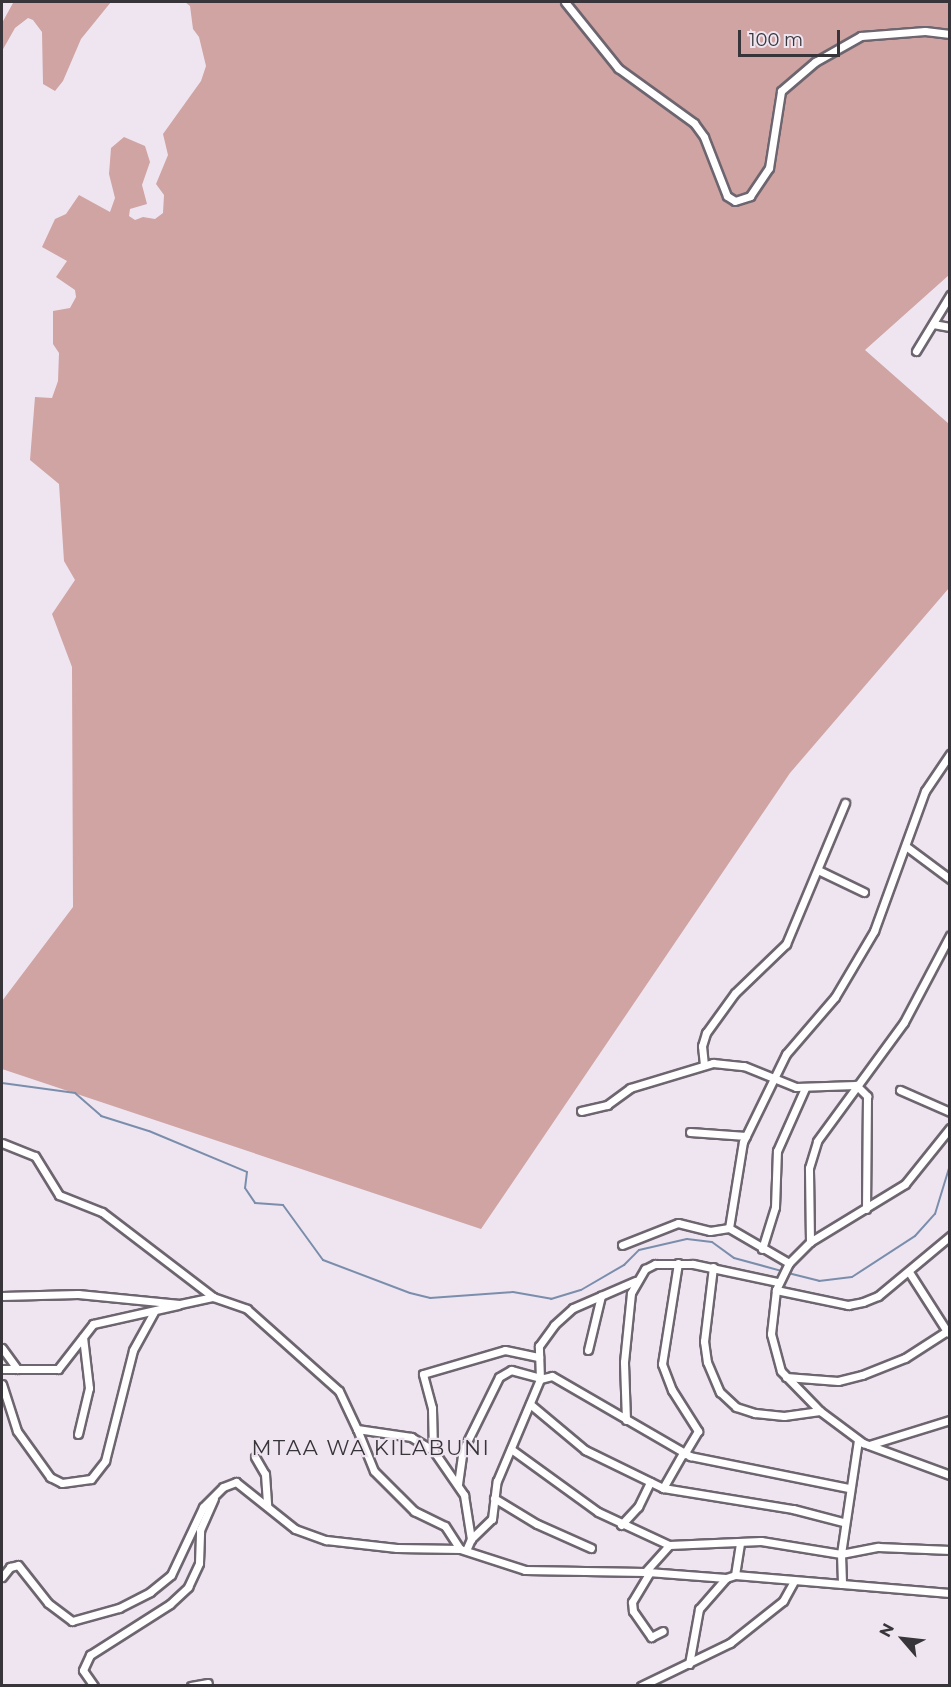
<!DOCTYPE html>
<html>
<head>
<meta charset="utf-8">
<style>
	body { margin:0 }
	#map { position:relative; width:951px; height:1687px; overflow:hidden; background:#efe5f1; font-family:Montserrat,sans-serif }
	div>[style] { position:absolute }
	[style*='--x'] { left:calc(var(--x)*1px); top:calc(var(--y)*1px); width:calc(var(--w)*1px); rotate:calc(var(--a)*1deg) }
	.forest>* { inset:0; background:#cfa4a3 }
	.stream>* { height:2px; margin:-1px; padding:0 1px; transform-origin:1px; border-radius:1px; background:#7a8eac }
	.roads { filter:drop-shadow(2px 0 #6d656f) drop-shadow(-2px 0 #6d656f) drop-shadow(0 2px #6d656f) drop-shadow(0 -2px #6d656f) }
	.minor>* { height:7px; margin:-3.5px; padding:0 3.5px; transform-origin:3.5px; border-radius:3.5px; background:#fff }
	span { translate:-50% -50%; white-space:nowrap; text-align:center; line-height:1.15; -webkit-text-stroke:4.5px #efe5f1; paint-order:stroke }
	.quarter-label { font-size:21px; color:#38353a; letter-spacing:1.5px }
	.frame { position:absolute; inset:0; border:3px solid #38353a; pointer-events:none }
	.north { position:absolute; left:873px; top:1609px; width:60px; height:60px; -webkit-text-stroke:4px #efe5f1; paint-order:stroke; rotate:298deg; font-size:16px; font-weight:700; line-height:24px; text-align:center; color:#38353a }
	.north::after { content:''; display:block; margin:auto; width:21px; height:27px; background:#38353a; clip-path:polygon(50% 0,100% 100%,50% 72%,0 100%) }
	.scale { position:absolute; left:738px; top:30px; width:102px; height:27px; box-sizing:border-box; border:3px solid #38353a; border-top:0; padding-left:8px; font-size:18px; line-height:21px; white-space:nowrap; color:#38353a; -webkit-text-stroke:4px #efe5f1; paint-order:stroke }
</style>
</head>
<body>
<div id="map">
	<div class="forest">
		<i style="clip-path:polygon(111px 2px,81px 39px,63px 81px,55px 91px,43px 84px,42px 32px,33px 20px,28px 18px,15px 28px,2px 51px,2px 23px,13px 3px)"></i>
		<i style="clip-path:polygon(185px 2px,949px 2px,949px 275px,865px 350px,949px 424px,949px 588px,790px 773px,481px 1229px,2px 1069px,2px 1001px,73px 907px,72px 667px,52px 614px,75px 580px,64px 561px,59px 484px,30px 460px,35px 397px,52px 398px,58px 381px,59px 353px,53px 344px,53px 311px,70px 308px,76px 297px,75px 290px,56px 277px,67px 261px,42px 247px,55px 219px,66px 214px,79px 195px,110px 212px,115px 198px,109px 174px,111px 148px,124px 137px,145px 146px,150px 162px,142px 185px,147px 204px,130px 209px,129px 216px,135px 220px,143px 217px,155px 219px,163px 213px,164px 195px,156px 184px,168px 155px,163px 134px,201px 81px,206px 66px,199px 37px,193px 29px,190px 6px)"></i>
	</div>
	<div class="stream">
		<i style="--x:2;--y:1083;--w:74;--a:7.8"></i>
		<i style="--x:75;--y:1093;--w:35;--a:41"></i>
		<i style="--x:101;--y:1116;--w:50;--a:17.4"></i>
		<i style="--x:149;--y:1131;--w:106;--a:22.7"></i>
		<i style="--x:247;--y:1172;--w:16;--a:97"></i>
		<i style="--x:245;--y:1188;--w:18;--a:56"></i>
		<i style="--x:255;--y:1203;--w:28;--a:4"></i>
		<i style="--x:283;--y:1205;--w:68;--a:54"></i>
		<i style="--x:323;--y:1260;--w:93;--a:20.8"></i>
		<i style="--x:410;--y:1293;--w:21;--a:14"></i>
		<i style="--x:430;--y:1298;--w:83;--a:-4.1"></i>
		<i style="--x:513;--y:1292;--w:39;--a:10"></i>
		<i style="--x:551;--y:1299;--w:31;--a:-17"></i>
		<i style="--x:581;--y:1290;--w:50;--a:-30.2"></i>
		<i style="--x:624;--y:1265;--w:21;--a:-45"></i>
		<i style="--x:639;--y:1250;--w:49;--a:-12.9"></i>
		<i style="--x:687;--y:1239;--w:25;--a:7"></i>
		<i style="--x:712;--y:1242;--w:27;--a:36"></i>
		<i style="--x:734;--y:1258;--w:50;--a:15.2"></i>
		<i style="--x:788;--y:1273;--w:32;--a:14"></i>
		<i style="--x:819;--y:1281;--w:33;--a:-7"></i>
		<i style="--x:852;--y:1277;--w:75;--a:-33.1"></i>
		<i style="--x:915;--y:1236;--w:30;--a:-48"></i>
		<i style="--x:935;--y:1214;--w:51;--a:-73"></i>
	</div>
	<div class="roads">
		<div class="minor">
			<i style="--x:565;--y:2;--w:85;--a:51.2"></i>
			<i style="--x:618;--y:68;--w:94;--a:35.9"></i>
			<i style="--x:694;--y:123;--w:17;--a:54"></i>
			<i style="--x:704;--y:137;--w:63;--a:68.7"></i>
			<i style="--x:727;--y:196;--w:9;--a:32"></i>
			<i style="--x:735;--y:201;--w:16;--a:-18"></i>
			<i style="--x:750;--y:196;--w:34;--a:-56"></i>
			<i style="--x:769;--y:168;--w:78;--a:-81.1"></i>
			<i style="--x:781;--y:91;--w:45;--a:-40.5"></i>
			<i style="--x:815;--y:62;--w:53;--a:-29.5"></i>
			<i style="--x:861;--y:36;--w:64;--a:-4.5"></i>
			<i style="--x:925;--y:31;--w:25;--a:7"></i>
			<i style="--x:933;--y:324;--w:17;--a:10"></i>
			<i style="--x:916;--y:351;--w:66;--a:-58.7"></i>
			<i style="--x:907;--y:847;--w:54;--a:36.7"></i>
			<i style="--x:818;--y:870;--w:51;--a:25.6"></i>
			<i style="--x:704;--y:1065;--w:19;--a:-96"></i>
			<i style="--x:702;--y:1046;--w:14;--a:-73"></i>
			<i style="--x:706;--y:1033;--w:49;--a:-54.1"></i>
			<i style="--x:735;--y:993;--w:71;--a:-43.9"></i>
			<i style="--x:786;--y:944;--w:153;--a:-67.3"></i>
			<i style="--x:900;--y:1090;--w:55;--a:23.7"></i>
			<i style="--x:581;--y:1111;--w:27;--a:-13"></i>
			<i style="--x:607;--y:1105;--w:29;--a:-36"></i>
			<i style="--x:630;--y:1088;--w:87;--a:-16.8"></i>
			<i style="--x:713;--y:1063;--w:31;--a:6"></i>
			<i style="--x:744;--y:1066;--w:56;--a:22"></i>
			<i style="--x:796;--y:1087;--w:60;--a:-1.9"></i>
			<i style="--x:856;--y:1085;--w:16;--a:45"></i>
			<i style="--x:867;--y:1096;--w:113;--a:90.5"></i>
			<i style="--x:950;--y:1128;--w:72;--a:128.8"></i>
			<i style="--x:905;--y:1184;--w:111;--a:148.6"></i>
			<i style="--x:810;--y:1242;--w:30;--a:135"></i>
			<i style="--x:789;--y:1263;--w:30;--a:116"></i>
			<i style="--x:776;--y:1290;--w:44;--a:96.5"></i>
			<i style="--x:771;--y:1334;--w:38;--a:75"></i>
			<i style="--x:781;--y:1371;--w:56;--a:45.7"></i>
			<i style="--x:820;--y:1411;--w:54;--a:36.7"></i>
			<i style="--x:863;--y:1443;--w:93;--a:20.2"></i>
			<i style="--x:690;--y:1132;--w:56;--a:4.1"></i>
			<i style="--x:2;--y:1143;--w:35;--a:22"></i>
			<i style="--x:35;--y:1156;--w:46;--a:58.4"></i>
			<i style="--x:59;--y:1195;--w:46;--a:21.6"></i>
			<i style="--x:102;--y:1212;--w:140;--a:37.4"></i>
			<i style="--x:810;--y:1242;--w:74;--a:-90.8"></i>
			<i style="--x:809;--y:1168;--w:28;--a:-73"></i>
			<i style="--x:817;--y:1141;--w:147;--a:-53.8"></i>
			<i style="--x:904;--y:1022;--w:98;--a:-62.1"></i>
			<i style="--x:622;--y:1245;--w:60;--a:-21.4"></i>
			<i style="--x:678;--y:1223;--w:33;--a:14"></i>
			<i style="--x:710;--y:1231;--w:19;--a:-9"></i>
			<i style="--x:762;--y:1249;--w:44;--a:-72.8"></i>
			<i style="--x:775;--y:1207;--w:56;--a:-88"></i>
			<i style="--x:777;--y:1151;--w:69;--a:-66"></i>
			<i style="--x:678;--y:1263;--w:102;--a:99"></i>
			<i style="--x:662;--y:1364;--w:28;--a:69"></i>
			<i style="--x:672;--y:1390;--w:49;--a:57.6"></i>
			<i style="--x:698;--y:1431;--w:27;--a:121"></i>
			<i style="--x:789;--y:1263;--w:69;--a:-149.7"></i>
			<i style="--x:729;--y:1228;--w:87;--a:-80.8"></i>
			<i style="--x:743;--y:1142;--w:98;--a:-64"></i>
			<i style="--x:786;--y:1054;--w:75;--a:-49.3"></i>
			<i style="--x:835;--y:997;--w:77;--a:-59.4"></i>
			<i style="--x:874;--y:931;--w:149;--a:-70"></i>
			<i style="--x:925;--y:791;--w:45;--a:-56"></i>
			<i style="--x:713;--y:1267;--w:75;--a:96.9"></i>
			<i style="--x:704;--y:1341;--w:21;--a:82"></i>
			<i style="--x:707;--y:1362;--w:33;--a:67"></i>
			<i style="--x:720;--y:1392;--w:22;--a:43"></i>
			<i style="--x:736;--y:1407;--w:20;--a:18"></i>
			<i style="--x:755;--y:1413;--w:29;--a:6"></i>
			<i style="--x:784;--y:1416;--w:36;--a:-8"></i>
			<i style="--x:909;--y:1272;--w:72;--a:57.4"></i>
			<i style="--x:776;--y:1290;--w:74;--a:11.8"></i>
			<i style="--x:848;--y:1305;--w:15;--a:-11"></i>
			<i style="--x:863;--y:1302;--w:16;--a:-22"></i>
			<i style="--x:878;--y:1296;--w:94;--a:-39.8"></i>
			<i style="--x:2;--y:1296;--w:76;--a:-1.5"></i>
			<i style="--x:78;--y:1294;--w:102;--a:5.6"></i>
			<i style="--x:180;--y:1304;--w:34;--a:-12"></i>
			<i style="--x:213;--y:1297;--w:36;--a:19"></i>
			<i style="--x:247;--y:1309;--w:123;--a:41.7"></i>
			<i style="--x:339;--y:1391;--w:42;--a:64.7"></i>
			<i style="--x:357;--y:1429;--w:55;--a:8.4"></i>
			<i style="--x:411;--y:1437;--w:26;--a:31"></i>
			<i style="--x:433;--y:1450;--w:55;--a:55.4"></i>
			<i style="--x:464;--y:1495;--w:45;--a:81"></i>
			<i style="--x:471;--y:1539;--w:12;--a:114"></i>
			<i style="--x:2;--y:1348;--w:26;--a:54"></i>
			<i style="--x:588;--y:1350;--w:56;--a:-76.5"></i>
			<i style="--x:2;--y:1369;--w:56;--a:0"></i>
			<i style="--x:58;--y:1369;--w:57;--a:-52.1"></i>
			<i style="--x:93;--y:1324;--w:87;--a:-12.6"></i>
			<i style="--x:786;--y:1377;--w:52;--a:4.4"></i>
			<i style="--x:838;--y:1381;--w:25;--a:-14"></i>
			<i style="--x:862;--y:1375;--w:46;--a:-21.6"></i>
			<i style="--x:905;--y:1358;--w:54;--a:-32.8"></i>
			<i style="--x:540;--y:1379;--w:33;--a:-92"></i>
			<i style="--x:539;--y:1346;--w:26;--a:-54"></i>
			<i style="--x:554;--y:1325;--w:25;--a:-42"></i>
			<i style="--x:573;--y:1308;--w:68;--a:-23.5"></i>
			<i style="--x:2;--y:1384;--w:49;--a:72.3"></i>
			<i style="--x:17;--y:1431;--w:57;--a:54.3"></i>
			<i style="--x:50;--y:1477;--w:13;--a:27"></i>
			<i style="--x:62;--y:1483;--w:29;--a:-8"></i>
			<i style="--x:91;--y:1479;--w:23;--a:-52"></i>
			<i style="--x:105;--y:1461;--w:114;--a:-75.8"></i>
			<i style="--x:133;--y:1350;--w:43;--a:-61.1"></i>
			<i style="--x:530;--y:1404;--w:72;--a:39.9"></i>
			<i style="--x:585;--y:1450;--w:87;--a:26"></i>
			<i style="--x:663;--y:1488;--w:132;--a:9.2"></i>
			<i style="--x:793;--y:1509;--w:52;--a:14.6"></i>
			<i style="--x:626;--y:1420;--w:58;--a:-92"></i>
			<i style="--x:624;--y:1362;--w:69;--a:-84.2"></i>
			<i style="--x:631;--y:1293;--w:28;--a:-60"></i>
			<i style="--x:645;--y:1269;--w:11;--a:-27"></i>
			<i style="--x:655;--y:1264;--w:38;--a:0"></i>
			<i style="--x:693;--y:1264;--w:87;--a:12"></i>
			<i style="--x:357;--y:1429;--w:45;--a:68"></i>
			<i style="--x:374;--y:1471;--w:57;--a:45"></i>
			<i style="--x:414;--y:1511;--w:34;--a:26"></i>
			<i style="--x:445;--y:1526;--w:27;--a:57"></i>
			<i style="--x:78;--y:1434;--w:47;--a:-76.6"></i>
			<i style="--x:89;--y:1388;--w:51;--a:-96.7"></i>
			<i style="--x:858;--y:1440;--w:115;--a:98.5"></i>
			<i style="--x:841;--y:1554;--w:38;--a:-11"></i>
			<i style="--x:878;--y:1547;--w:72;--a:2.4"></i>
			<i style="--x:869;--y:1445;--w:85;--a:-17.2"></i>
			<i style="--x:511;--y:1449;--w:107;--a:35.9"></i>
			<i style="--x:598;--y:1512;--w:78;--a:24.9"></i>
			<i style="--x:433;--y:1450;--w:42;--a:-91.4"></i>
			<i style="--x:432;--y:1408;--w:35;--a:-105"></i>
			<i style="--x:423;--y:1374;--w:85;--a:-16.3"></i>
			<i style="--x:505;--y:1350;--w:35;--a:12"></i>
			<i style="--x:255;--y:1457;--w:20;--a:60"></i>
			<i style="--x:265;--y:1474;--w:32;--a:86"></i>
			<i style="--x:458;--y:1484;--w:34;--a:-82"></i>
			<i style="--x:463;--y:1450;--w:81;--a:-63.7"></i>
			<i style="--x:499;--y:1377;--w:14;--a:-30"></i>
			<i style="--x:511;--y:1370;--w:30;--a:15"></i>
			<i style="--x:663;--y:1488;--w:40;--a:-60.3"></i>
			<i style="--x:494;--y:1498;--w:50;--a:31.2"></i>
			<i style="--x:537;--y:1524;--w:59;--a:24"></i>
			<i style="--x:621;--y:1525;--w:25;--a:-47"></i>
			<i style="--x:638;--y:1507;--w:28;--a:-64"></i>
			<i style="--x:471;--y:1539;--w:29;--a:-44"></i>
			<i style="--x:492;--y:1519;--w:38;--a:-83"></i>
			<i style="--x:497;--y:1481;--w:111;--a:-67.1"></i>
			<i style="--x:540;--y:1379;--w:12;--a:-14"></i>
			<i style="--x:552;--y:1376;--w:160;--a:30.1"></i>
			<i style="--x:690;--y:1456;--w:162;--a:11.4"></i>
			<i style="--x:648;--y:1572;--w:78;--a:4.4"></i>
			<i style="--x:650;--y:1572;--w:35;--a:121"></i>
			<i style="--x:632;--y:1602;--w:9;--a:84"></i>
			<i style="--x:633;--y:1611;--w:32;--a:55"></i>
			<i style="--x:651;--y:1637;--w:13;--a:-27"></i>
			<i style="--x:735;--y:1575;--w:31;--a:-81"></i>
			<i style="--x:2;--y:1577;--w:13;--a:-51"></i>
			<i style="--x:10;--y:1567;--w:8;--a:-14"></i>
			<i style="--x:18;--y:1565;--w:48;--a:51.7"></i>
			<i style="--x:48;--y:1603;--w:30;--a:37"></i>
			<i style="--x:72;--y:1621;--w:49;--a:-15.5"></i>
			<i style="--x:119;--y:1608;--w:35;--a:-27"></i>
			<i style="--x:150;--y:1592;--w:27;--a:-39"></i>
			<i style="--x:171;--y:1575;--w:75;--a:-64.8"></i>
			<i style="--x:203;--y:1507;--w:28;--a:-45"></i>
			<i style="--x:223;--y:1487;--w:14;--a:-21"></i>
			<i style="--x:236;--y:1482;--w:75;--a:38.5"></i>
			<i style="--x:295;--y:1529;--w:33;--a:20"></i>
			<i style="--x:326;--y:1540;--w:71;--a:6.4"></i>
			<i style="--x:397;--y:1548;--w:63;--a:0.9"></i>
			<i style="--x:460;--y:1549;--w:68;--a:17.9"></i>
			<i style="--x:525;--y:1570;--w:120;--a:1"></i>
			<i style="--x:645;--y:1572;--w:36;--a:-48"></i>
			<i style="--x:669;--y:1545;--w:92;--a:-2.5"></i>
			<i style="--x:761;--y:1541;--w:81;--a:9.2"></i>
			<i style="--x:841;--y:1554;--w:30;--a:88"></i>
			<i style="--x:842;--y:1584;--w:108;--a:4.8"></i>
			<i style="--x:689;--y:1664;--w:56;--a:-79.7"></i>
			<i style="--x:699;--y:1609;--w:41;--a:-48.9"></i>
			<i style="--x:726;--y:1578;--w:9;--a:-18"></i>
			<i style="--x:735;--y:1575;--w:107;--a:4.8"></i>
			<i style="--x:94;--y:1686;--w:19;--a:-125"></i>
			<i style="--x:83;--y:1670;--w:17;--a:-65"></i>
			<i style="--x:90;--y:1655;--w:95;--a:-32.5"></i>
			<i style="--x:170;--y:1604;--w:25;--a:-43"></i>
			<i style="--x:188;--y:1587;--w:26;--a:-65"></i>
			<i style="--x:199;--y:1563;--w:33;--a:-88"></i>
			<i style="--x:200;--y:1530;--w:34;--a:-66"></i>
			<i style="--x:191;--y:1686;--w:17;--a:-10"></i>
			<i style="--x:641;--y:1686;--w:99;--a:-25.8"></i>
			<i style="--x:730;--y:1643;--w:68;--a:-38.4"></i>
			<i style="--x:783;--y:1601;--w:23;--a:-61"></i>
		</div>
	</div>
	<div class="quarter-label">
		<span style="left:371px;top:1448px">MTAA WA KILABUNI</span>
	</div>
	<div class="frame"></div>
	<div class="north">N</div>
	<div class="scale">100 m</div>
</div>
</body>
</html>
